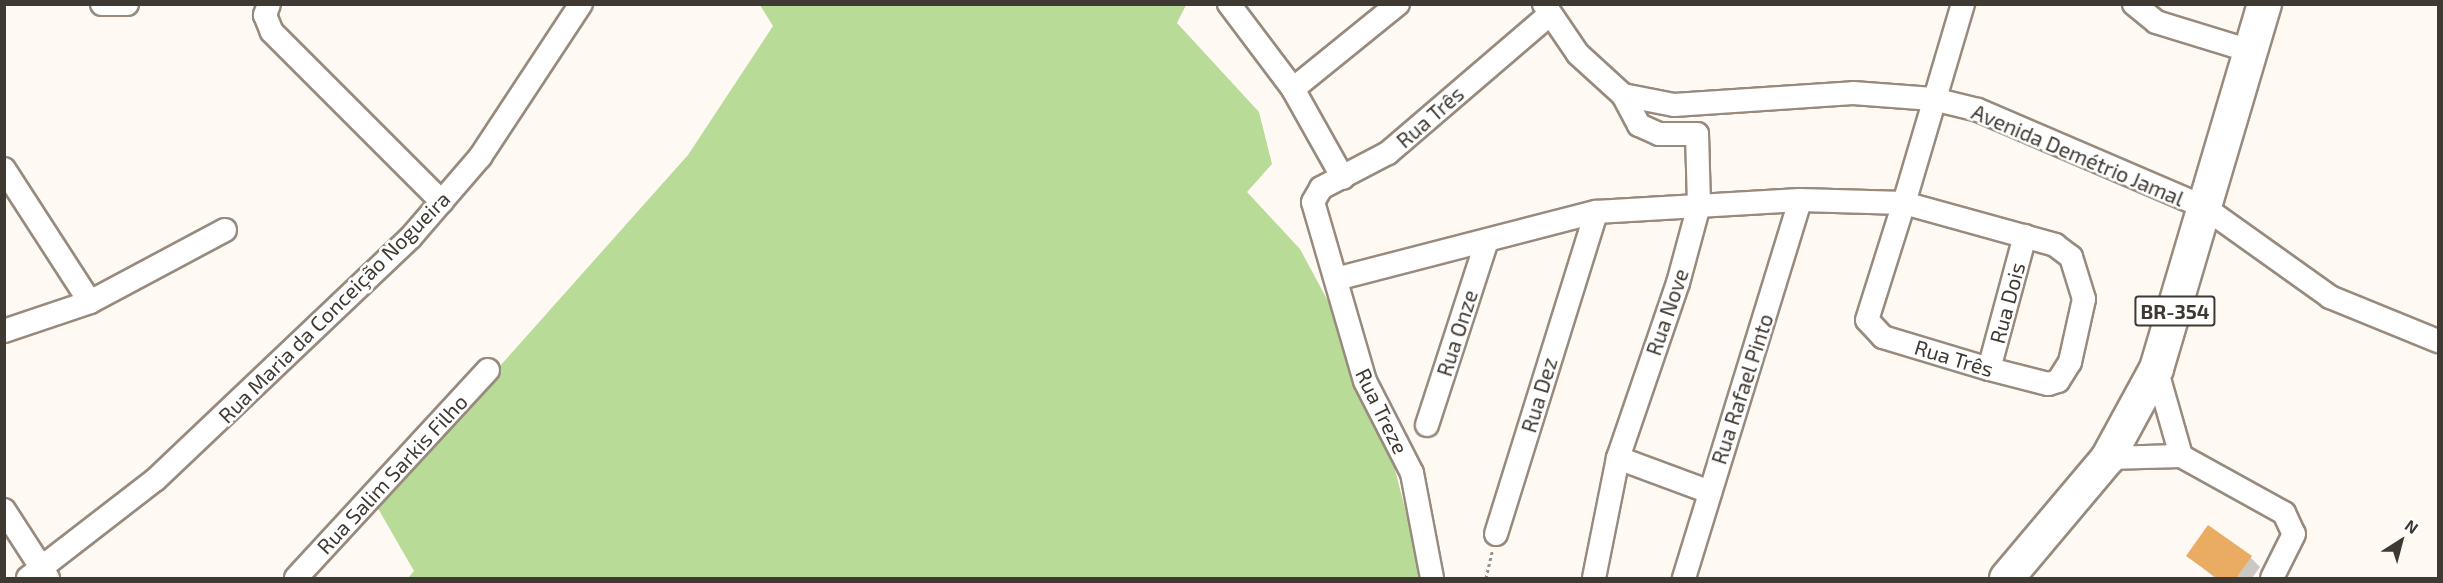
<!DOCTYPE html>
<html>
<head>
<meta charset="utf-8">
<style>
	body { margin:0 }
	#map { position:relative; width:2443px; height:583px; overflow:hidden; background:#fef9f3; font-family:"Exo 2",sans-serif }
	div>[style] { position:absolute }
	[style*='--x'] { left:calc(var(--x)*1px); top:calc(var(--y)*1px); width:calc(var(--w)*1px); rotate:calc(var(--a)*1deg) }
	.green>* { inset:0; background:#b8db97 }
	.shadow>* { inset:0; background:#0003 }
	.building>* { inset:0; background:#e9ac62 }
	.path>* { height:3px; margin-top:-1.5px; transform-origin:0; background:repeating-linear-gradient(90deg,#97918b 0 3px,transparent 0 6px) }
	.roads { filter:drop-shadow(2px 0 #988b7d) drop-shadow(-2px 0 #988b7d) drop-shadow(0 2px #988b7d) drop-shadow(0 -2px #988b7d) }
	.minor>* { height:22px; margin:-11px; padding:0 11px; transform-origin:11px; border-radius:11px; background:#fff }
	.highway>* { height:33px; margin:-16.5px; padding:0 16.5px; transform-origin:16.5px; border-radius:16.5px; background:#fff }
	span { translate:-50% -50%; white-space:nowrap; text-align:center; line-height:1.15; -webkit-text-stroke:5px #fff; paint-order:stroke }
	.shield-label span { padding:2px 4px; background:#fff; border:2px solid; border-radius:4px; -webkit-text-stroke-width:0 }
	.shield-label { font-size:20px; color:#3f3933; font-weight:700 }
	.street-label { font-size:21px; color:#3f3933 }
	.frame { position:absolute; inset:0; border:6px solid #3f3933; pointer-events:none }
	.north { position:absolute; left:2371px; top:511px; width:60px; height:60px; -webkit-text-stroke:4px #fff; paint-order:stroke; rotate:36deg; font-size:16px; font-weight:700; line-height:24px; text-align:center; color:#3f3933 }
	.north::after { content:''; display:block; margin:auto; width:21px; height:27px; background:#3f3933; clip-path:polygon(50% 0,100% 100%,50% 72%,0 100%) }
</style>
</head>
<body>
<div id="map">
	<div class="green">
		<i style="clip-path:polygon(760px 5px,1186px 5px,1177px 23px,1259px 112px,1272px 164px,1247px 192px,1300px 249px,1329px 303px,1341px 300px,1356px 384px,1393px 462px,1423px 578px,408px 578px,414px 571px,376px 505px,688px 155px,773px 26px)"></i>
	</div>
	<div class="shadow">
		<i style="clip-path:polygon(2188px 556px,2251px 558px,2260px 567px,2252px 578px,2215px 578px)"></i>
	</div>
	<div class="building">
		<i style="clip-path:polygon(2208px 525px,2252px 556px,2236px 578px,2217px 578px,2186px 556px)"></i>
	</div>
	<div class="path">
		<i style="--x:1486;--y:578;--w:28;--a:-77"></i>
	</div>
	<div class="roads">
		<div class="minor">
			<i style="--x:102;--y:4;--w:25;--a:0"></i>
			<i style="--x:269;--y:4;--w:12;--a:110"></i>
			<i style="--x:265;--y:15;--w:18;--a:68"></i>
			<i style="--x:272;--y:32;--w:240;--a:45"></i>
			<i style="--x:1229;--y:4;--w:106;--a:53"></i>
			<i style="--x:1293;--y:89;--w:102;--a:60.7"></i>
			<i style="--x:1544;--y:4;--w:60;--a:55.8"></i>
			<i style="--x:1578;--y:54;--w:61;--a:42.3"></i>
			<i style="--x:1623;--y:95;--w:52;--a:11.1"></i>
			<i style="--x:1674;--y:105;--w:179;--a:-3.8"></i>
			<i style="--x:1853;--y:93;--w:80;--a:4.3"></i>
			<i style="--x:1933;--y:99;--w:46;--a:13.7"></i>
			<i style="--x:1978;--y:110;--w:246;--a:23.2"></i>
			<i style="--x:2204;--y:207;--w:155;--a:35.5"></i>
			<i style="--x:2330;--y:297;--w:117;--a:22.2"></i>
			<i style="--x:2134;--y:4;--w:28;--a:39"></i>
			<i style="--x:2156;--y:22;--w:98;--a:17.1"></i>
			<i style="--x:1293;--y:89;--w:135;--a:-39"></i>
			<i style="--x:4;--y:169;--w:158;--a:57.1"></i>
			<i style="--x:1336;--y:279;--w:268;--a:-14.5"></i>
			<i style="--x:1596;--y:212;--w:204;--a:-3.4"></i>
			<i style="--x:1800;--y:200;--w:104;--a:1.7"></i>
			<i style="--x:1904;--y:203;--w:157;--a:15.5"></i>
			<i style="--x:2055;--y:245;--w:20;--a:37"></i>
			<i style="--x:2071;--y:257;--w:44;--a:72.8"></i>
			<i style="--x:2084;--y:299;--w:65;--a:102.5"></i>
			<i style="--x:2070;--y:362;--w:22;--a:122"></i>
			<i style="--x:2058;--y:381;--w:10;--a:163"></i>
			<i style="--x:2048;--y:384;--w:61;--a:-165.7"></i>
			<i style="--x:1989;--y:369;--w:111;--a:-163.2"></i>
			<i style="--x:1883;--y:337;--w:23;--a:-133"></i>
			<i style="--x:1867;--y:320;--w:123;--a:-72.5"></i>
			<i style="--x:1904;--y:203;--w:208;--a:-73.5"></i>
			<i style="--x:4;--y:331;--w:91;--a:-18.6"></i>
			<i style="--x:90;--y:302;--w:153;--a:-28.1"></i>
			<i style="--x:2156;--y:368;--w:91;--a:74.1"></i>
			<i style="--x:1989;--y:369;--w:138;--a:-74.9"></i>
			<i style="--x:1427;--y:425;--w:194;--a:-72"></i>
			<i style="--x:1618;--y:458;--w:98;--a:20.3"></i>
			<i style="--x:2107;--y:458;--w:74;--a:-1.5"></i>
			<i style="--x:2181;--y:456;--w:118;--a:29"></i>
			<i style="--x:2284;--y:513;--w:23;--a:65"></i>
			<i style="--x:2294;--y:534;--w:49;--a:116.6"></i>
			<i style="--x:4;--y:510;--w:81;--a:57.1"></i>
			<i style="--x:1496;--y:534;--w:337;--a:-72.7"></i>
			<i style="--x:28;--y:578;--w:160;--a:-37.7"></i>
			<i style="--x:155;--y:480;--w:353;--a:-43.5"></i>
			<i style="--x:411;--y:237;--w:106;--a:-49.2"></i>
			<i style="--x:480;--y:157;--w:183;--a:-56.6"></i>
			<i style="--x:296;--y:578;--w:283;--a:-47.3"></i>
			<i style="--x:1432;--y:578;--w:107;--a:-100.8"></i>
			<i style="--x:1412;--y:473;--w:103;--a:-117.1"></i>
			<i style="--x:1365;--y:381;--w:186;--a:-106.2"></i>
			<i style="--x:1313;--y:202;--w:16;--a:-60"></i>
			<i style="--x:1321;--y:188;--w:76;--a:-27.6"></i>
			<i style="--x:1388;--y:153;--w:212;--a:-40.6"></i>
			<i style="--x:1594;--y:578;--w:122;--a:-78.7"></i>
			<i style="--x:1618;--y:458;--w:185;--a:-71.1"></i>
			<i style="--x:1678;--y:283;--w:81;--a:-74.9"></i>
			<i style="--x:1699;--y:205;--w:71;--a:-91.6"></i>
			<i style="--x:1697;--y:134;--w:38;--a:180"></i>
			<i style="--x:1659;--y:134;--w:22;--a:-156"></i>
			<i style="--x:1639;--y:125;--w:34;--a:-118"></i>
			<i style="--x:1684;--y:578;--w:395;--a:-72.9"></i>
		</div>
		<div class="highway">
			<i style="--x:2006;--y:578;--w:157;--a:-49.9"></i>
			<i style="--x:2107;--y:458;--w:102;--a:-61.4"></i>
			<i style="--x:2156;--y:368;--w:380;--a:-73.5"></i>
		</div>
	</div>
	<div class="shield-label">
		<span style="left:2175px;top:311px">BR-354</span>
	</div>
	<div class="street-label">
		<span style="left:1430px;top:117px;rotate:-41deg">Rua Três</span>
		<span style="left:2078px;top:155px;rotate:23deg">Avenida Demétrio Jamal</span>
		<span style="left:2007px;top:303px;rotate:-75deg">Rua Dois</span>
		<span style="left:334px;top:307px;rotate:-45deg">Rua Maria da Conceição Nogueira</span>
		<span style="left:1667px;top:312px;rotate:-71deg">Rua Nove</span>
		<span style="left:1457px;top:333px;rotate:-72deg">Rua Onze</span>
		<span style="left:1954px;top:358px;rotate:17deg">Rua Três</span>
		<span style="left:1742px;top:389px;rotate:-72deg">Rua Rafael Pinto</span>
		<span style="left:1539px;top:395px;rotate:-73deg">Rua Dez</span>
		<span style="left:1382px;top:411px;rotate:64deg">Rua Treze</span>
		<span style="left:392px;top:474px;rotate:-47deg">Rua Salim Sarkis Filho</span>
	</div>
	<div class="frame"></div>
	<div class="north">N</div>
</div>
</body>
</html>
